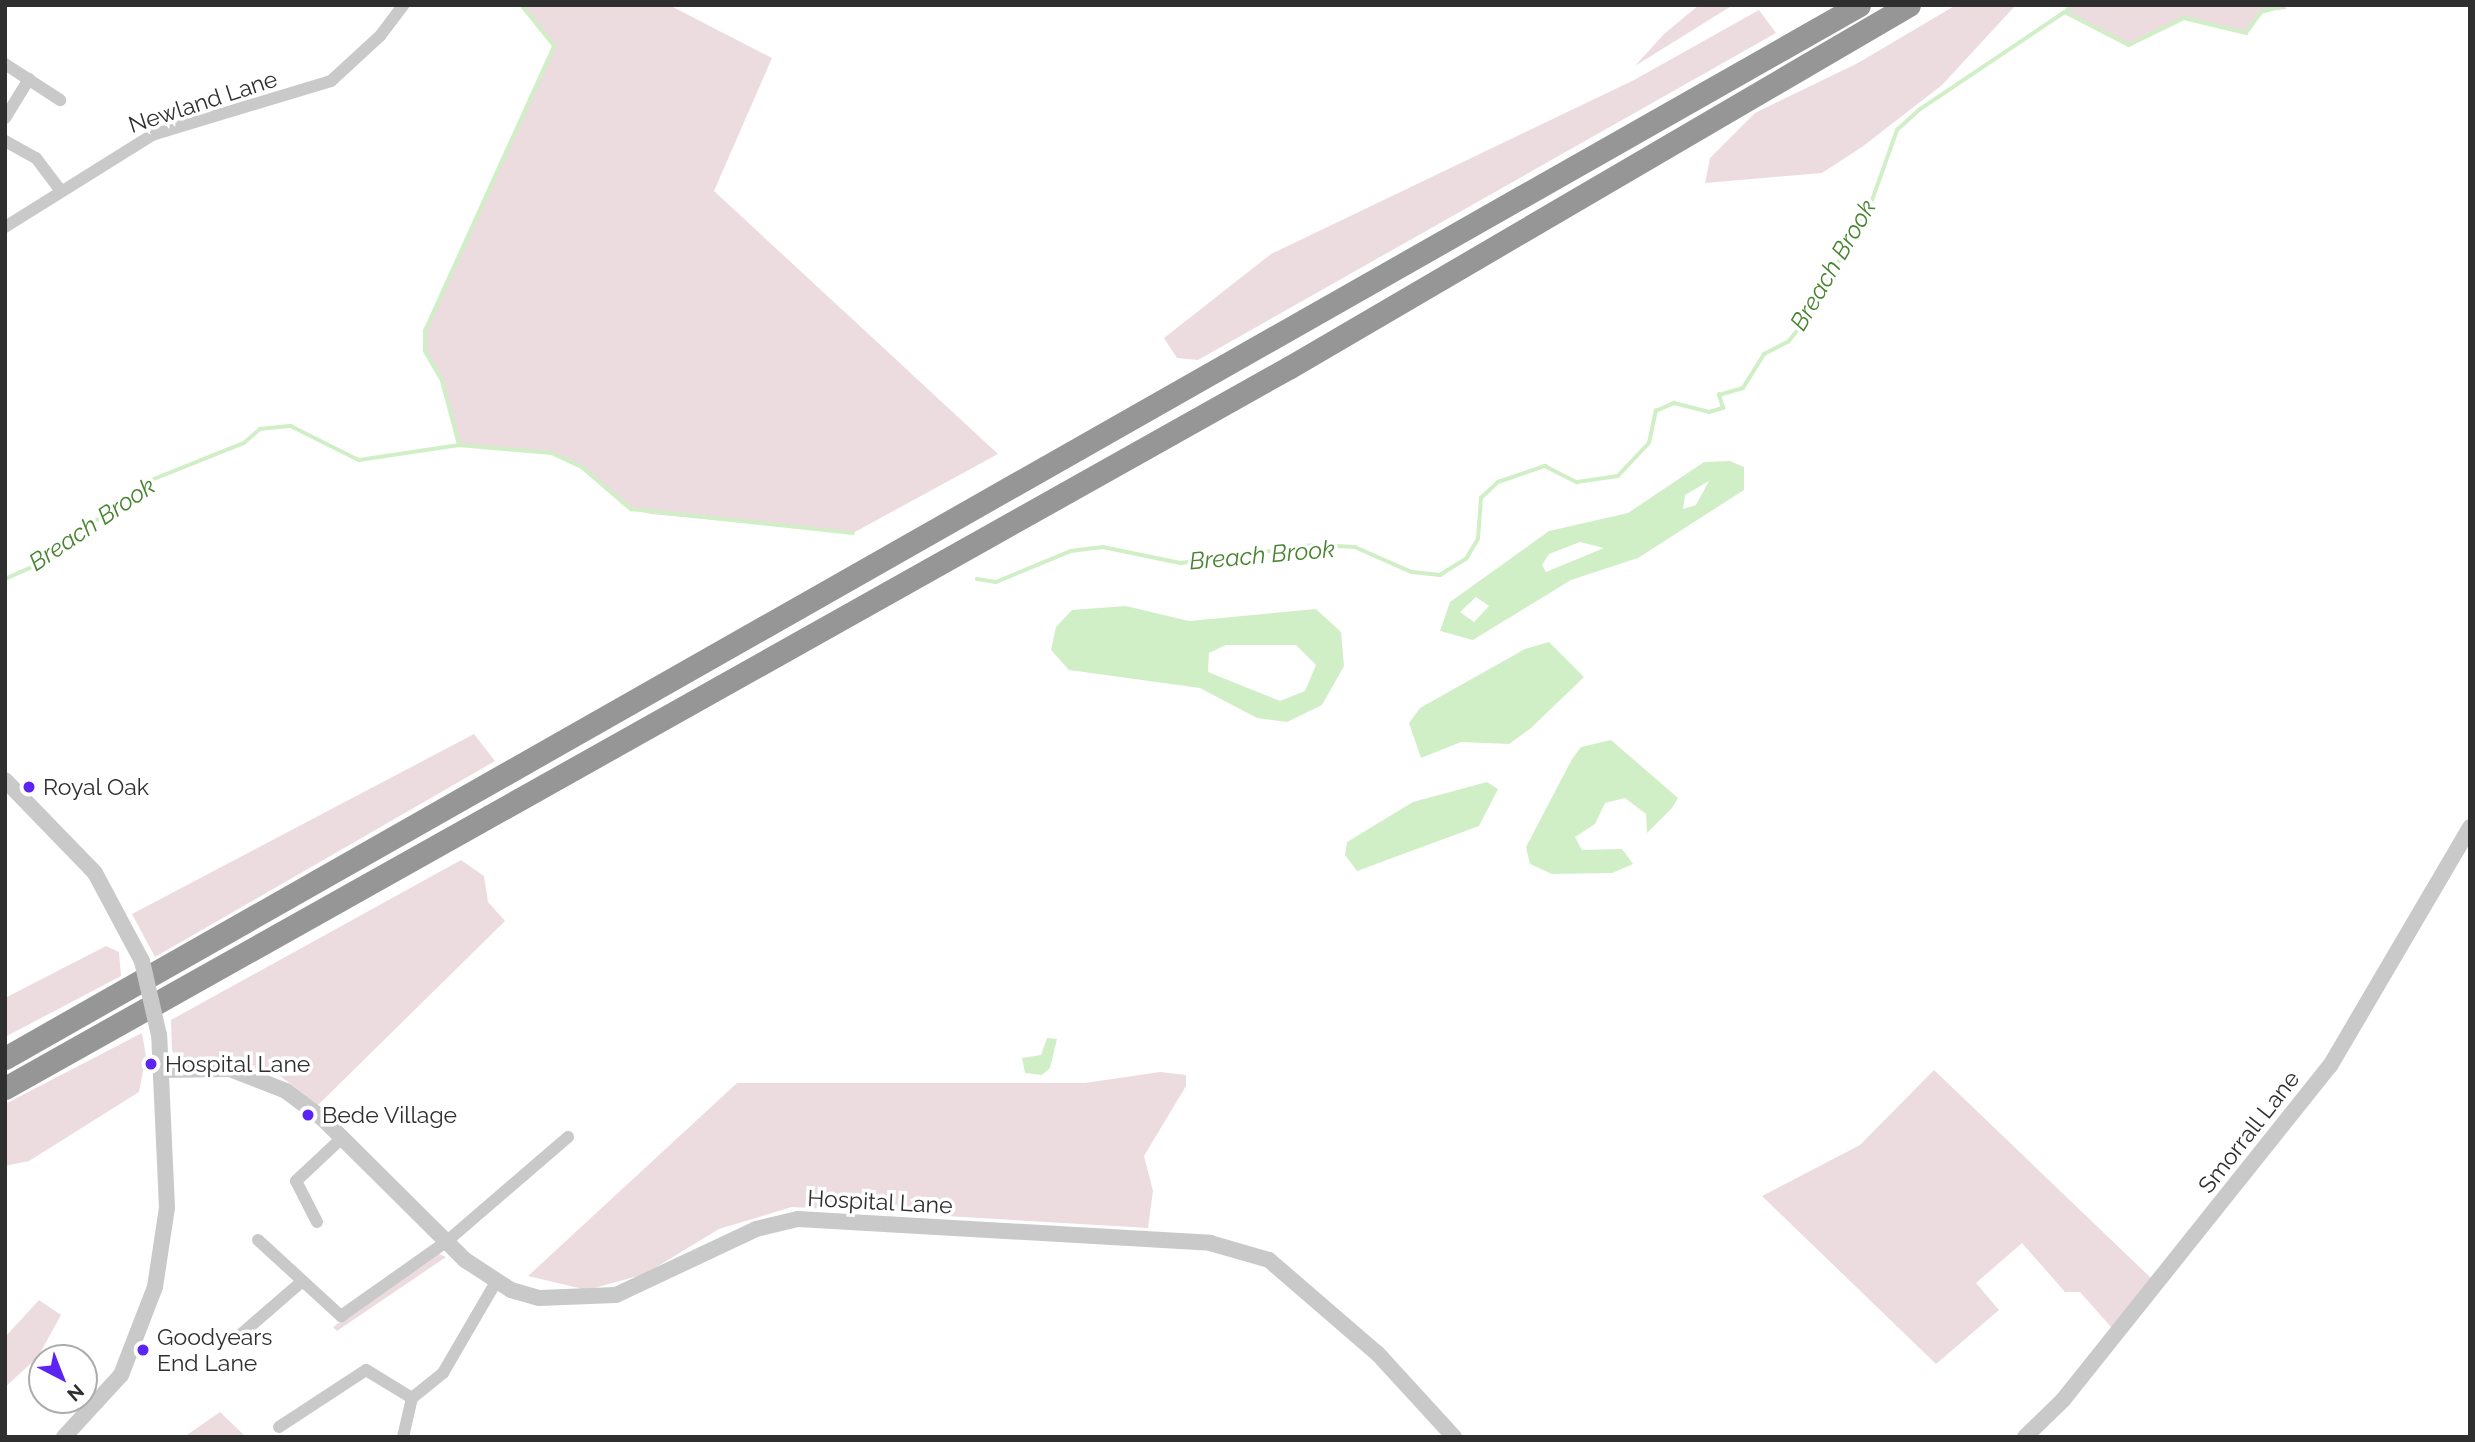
<!DOCTYPE html>
<html>
<head>
<meta charset="utf-8">
<style>
	body { margin:0 }
	#map { position:relative; width:2475px; height:1442px; overflow:hidden; background:#fff; font-family:Raleway,sans-serif }
	div>[style] { position:absolute }
	[style*='--x'] { left:calc(var(--x)*1px); top:calc(var(--y)*1px); width:calc(var(--w)*1px); rotate:calc(var(--a)*1deg) }
	.green>* { inset:0; background:#eddcdf }
	.water>* { inset:0; background:#d1efc6 }
	.stream>* { height:3.5px; margin:-1.75px; padding:0 1.75px; transform-origin:1.75px; border-radius:1.75px; background:#d1efc6 }
	.minor>* { height:12px; margin:-6px; padding:0 6px; transform-origin:6px; border-radius:6px; background:#c9c9c9 }
	.tertiary>* { height:16px; margin:-8px; padding:0 8px; transform-origin:8px; border-radius:8px; background:#c9c9c9 }
	.motorway>* { height:23px; margin:-11.5px; padding:0 11.5px; transform-origin:11.5px; border-radius:11.5px; background:#969696 }
	.tertiary-bridge>* { height:16px; margin:-8px; padding:0 8px; transform-origin:8px; border-radius:8px; background:#c9c9c9 }
	.dots>* { width:19px; height:19px; translate:-50% -50%; box-sizing:border-box; border:4px solid #fff; border-radius:50% }
	span { translate:-50% -50%; white-space:nowrap; text-align:center; line-height:1.15; -webkit-text-stroke:7px #fff; paint-order:stroke }
	.street-label { font-size:23px; color:#2f2f2f }
	.poi-label { font-size:23px; color:#2f2f2f }
	.left { translate:0 -50%; text-align:left }
	.water-label { font-size:24px; color:#478430; font-style:italic }
	.frame { position:absolute; inset:0; border:7px solid #2f2f2f; pointer-events:none }
	.north { position:absolute; left:28px; top:1344px; width:70px; height:70px; box-sizing:border-box; background:#fff; border:2px solid #acacac; border-radius:50%; rotate:138deg; font-size:19px; font-weight:700; line-height:28px; text-align:center; color:#2f2f2f }
	.north::after { content:''; display:block; margin:auto; width:24px; height:32px; background:#5c24f3; clip-path:polygon(50% 0,100% 100%,50% 72%,0 100%) }
</style>
</head>
<body>
<div id="map">
	<div class="green">
		<i style="clip-path:polygon(521px 5px,669px 5px,772px 58px,714px 191px,998px 454px,853px 533px,651px 514px,631px 509px,582px 467px,552px 453px,459px 445px,442px 381px,425px 351px,425px 331px,554px 46px)"></i>
		<i style="clip-path:polygon(1699px 5px,1733px 5px,1635px 66px,1664px 34px)"></i>
		<i style="clip-path:polygon(1956px 5px,2016px 5px,1942px 85px,1862px 147px,1822px 173px,1705px 183px,1710px 158px,1755px 113px,1858px 63px)"></i>
		<i style="clip-path:polygon(2073px 5px,2285px 5px,2286px 9px,2261px 12px,2246px 33px,2184px 18px,2129px 45px,2065px 12px)"></i>
		<i style="clip-path:polygon(1759px 10px,1776px 33px,1198px 360px,1177px 358px,1164px 338px,1271px 254px,1634px 80px)"></i>
		<i style="clip-path:polygon(474px 734px,495px 761px,155px 957px,132px 914px)"></i>
		<i style="clip-path:polygon(461px 860px,484px 876px,488px 902px,505px 921px,318px 1105px,275px 1072px,180px 1058px,172px 1051px,171px 1020px)"></i>
		<i style="clip-path:polygon(106px 946px,119px 952px,121px 976px,5px 1037px,5px 998px)"></i>
		<i style="clip-path:polygon(142px 1033px,146px 1056px,139px 1092px,29px 1161px,5px 1166px,5px 1104px)"></i>
		<i style="clip-path:polygon(1934px 1070px,2152px 1279px,2112px 1328px,2080px 1292px,2065px 1292px,2022px 1243px,1976px 1283px,1999px 1310px,1936px 1364px,1762px 1196px,1860px 1145px)"></i>
		<i style="clip-path:polygon(1160px 1072px,1186px 1075px,1186px 1086px,1144px 1156px,1153px 1191px,1148px 1228px,792px 1207px,719px 1229px,645px 1274px,587px 1290px,528px 1276px,737px 1083px,1085px 1083px)"></i>
		<i style="clip-path:polygon(437px 1253px,446px 1257px,337px 1331px,333px 1327px)"></i>
		<i style="clip-path:polygon(39px 1300px,61px 1315px,38px 1357px,5px 1387px,5px 1337px)"></i>
		<i style="clip-path:polygon(220px 1412px,246px 1437px,184px 1437px)"></i>
	</div>
	<div class="water">
		<i style="clip-path:polygon(evenodd,1730px 461px,1744px 467px,1744px 490px,1638px 558px,1571px 580px,1473px 640px,1440px 631px,1450px 602px,1549px 531px,1628px 513px,1704px 462px,1730px 461px,1709px 481px,1696px 505px,1683px 509px,1685px 495px,1709px 481px,1730px 461px,1580px 542px,1604px 548px,1546px 572px,1542px 565px,1549px 554px,1580px 542px,1730px 461px,1476px 597px,1489px 606px,1474px 622px,1460px 612px,1476px 597px)"></i>
		<i style="clip-path:polygon(evenodd,1126px 606px,1189px 621px,1316px 609px,1341px 632px,1344px 666px,1322px 705px,1287px 722px,1257px 718px,1200px 688px,1069px 670px,1051px 650px,1056px 627px,1072px 610px,1126px 606px,1226px 645px,1296px 645px,1316px 665px,1305px 691px,1280px 701px,1208px 672px,1209px 653px,1226px 645px)"></i>
		<i style="clip-path:polygon(1549px 642px,1584px 677px,1531px 728px,1509px 744px,1461px 742px,1421px 758px,1409px 723px,1420px 708px,1525px 649px)"></i>
		<i style="clip-path:polygon(1611px 740px,1678px 798px,1672px 808px,1647px 833px,1646px 814px,1625px 798px,1605px 803px,1595px 824px,1575px 837px,1582px 850px,1622px 849px,1633px 864px,1612px 873px,1552px 874px,1530px 864px,1526px 847px,1572px 759px,1581px 747px)"></i>
		<i style="clip-path:polygon(1487px 782px,1498px 789px,1479px 826px,1357px 871px,1345px 855px,1347px 842px,1413px 802px)"></i>
		<i style="clip-path:polygon(1047px 1038px,1057px 1039px,1050px 1068px,1042px 1075px,1025px 1073px,1022px 1058px,1041px 1055px)"></i>
	</div>
	<div class="stream">
		<i style="--x:2065;--y:12;--w:11;--a:-41"></i>
		<i style="--x:459;--y:445;--w:66;--a:-104.9"></i>
		<i style="--x:442;--y:381;--w:34;--a:-120"></i>
		<i style="--x:425;--y:351;--w:20;--a:-90"></i>
		<i style="--x:425;--y:331;--w:313;--a:-65.6"></i>
		<i style="--x:554;--y:46;--w:53;--a:-128.8"></i>
		<i style="--x:5;--y:579;--w:36;--a:-24"></i>
		<i style="--x:38;--y:564;--w:139;--a:-36.8"></i>
		<i style="--x:149;--y:481;--w:102;--a:-21.8"></i>
		<i style="--x:244;--y:443;--w:21;--a:-41"></i>
		<i style="--x:260;--y:429;--w:31;--a:-6"></i>
		<i style="--x:291;--y:426;--w:76;--a:26.6"></i>
		<i style="--x:359;--y:460;--w:101;--a:-8.5"></i>
		<i style="--x:459;--y:445;--w:93;--a:4.9"></i>
		<i style="--x:552;--y:453;--w:33;--a:25"></i>
		<i style="--x:582;--y:467;--w:65;--a:40.6"></i>
		<i style="--x:631;--y:509;--w:223;--a:6.2"></i>
		<i style="--x:977;--y:579;--w:19;--a:9"></i>
		<i style="--x:996;--y:582;--w:81;--a:-22.5"></i>
		<i style="--x:1071;--y:551;--w:32;--a:-7"></i>
		<i style="--x:1103;--y:547;--w:80;--a:11.6"></i>
		<i style="--x:1181;--y:563;--w:135;--a:-7.7"></i>
		<i style="--x:1315;--y:545;--w:40;--a:2.9"></i>
		<i style="--x:1355;--y:547;--w:62;--a:23.7"></i>
		<i style="--x:1412;--y:572;--w:28;--a:6"></i>
		<i style="--x:1440;--y:575;--w:31;--a:-32"></i>
		<i style="--x:1466;--y:559;--w:23;--a:-59"></i>
		<i style="--x:1478;--y:539;--w:41;--a:-85.8"></i>
		<i style="--x:1481;--y:498;--w:23;--a:-43"></i>
		<i style="--x:1498;--y:482;--w:50;--a:-18.8"></i>
		<i style="--x:1545;--y:466;--w:36;--a:27"></i>
		<i style="--x:1577;--y:482;--w:41;--a:-8.3"></i>
		<i style="--x:1618;--y:476;--w:45;--a:-46.8"></i>
		<i style="--x:1649;--y:443;--w:33;--a:-78"></i>
		<i style="--x:1656;--y:411;--w:20;--a:-24"></i>
		<i style="--x:1674;--y:403;--w:36;--a:14"></i>
		<i style="--x:1709;--y:412;--w:15;--a:-16"></i>
		<i style="--x:1723;--y:408;--w:14;--a:-107"></i>
		<i style="--x:1719;--y:395;--w:25;--a:-16"></i>
		<i style="--x:1743;--y:388;--w:40;--a:-58"></i>
		<i style="--x:1764;--y:354;--w:27;--a:-27"></i>
		<i style="--x:1788;--y:342;--w:27;--a:-51"></i>
		<i style="--x:1805;--y:321;--w:132;--a:-60.5"></i>
		<i style="--x:1870;--y:206;--w:81;--a:-70.4"></i>
		<i style="--x:1897;--y:130;--w:30;--a:-42"></i>
		<i style="--x:1919;--y:110;--w:176;--a:-33.9"></i>
		<i style="--x:2065;--y:12;--w:72;--a:27.3"></i>
		<i style="--x:2129;--y:45;--w:61;--a:-26.1"></i>
		<i style="--x:2184;--y:18;--w:64;--a:13.6"></i>
		<i style="--x:2246;--y:33;--w:26;--a:-54"></i>
		<i style="--x:2261;--y:12;--w:25;--a:-16"></i>
	</div>
	<div class="minor">
		<i style="--x:5;--y:64;--w:66;--a:33.2"></i>
		<i style="--x:5;--y:118;--w:46;--a:-58.4"></i>
		<i style="--x:5;--y:141;--w:35;--a:29"></i>
		<i style="--x:36;--y:158;--w:40;--a:53"></i>
		<i style="--x:5;--y:227;--w:173;--a:-32"></i>
		<i style="--x:152;--y:135;--w:187;--a:-16.8"></i>
		<i style="--x:331;--y:81;--w:67;--a:-42.6"></i>
		<i style="--x:380;--y:36;--w:39;--a:-53"></i>
		<i style="--x:317;--y:1222;--w:46;--a:-117.1"></i>
		<i style="--x:296;--y:1181;--w:63;--a:-43.1"></i>
		<i style="--x:258;--y:1240;--w:113;--a:42.5"></i>
		<i style="--x:341;--y:1316;--w:128;--a:-35.2"></i>
		<i style="--x:446;--y:1242;--w:161;--a:-40.7"></i>
		<i style="--x:239;--y:1336;--w:79;--a:-40.9"></i>
		<i style="--x:279;--y:1427;--w:104;--a:-33.2"></i>
		<i style="--x:366;--y:1370;--w:54;--a:31.3"></i>
		<i style="--x:403;--y:1437;--w:40;--a:-77"></i>
		<i style="--x:412;--y:1398;--w:40;--a:-39"></i>
		<i style="--x:443;--y:1373;--w:105;--a:-59.8"></i>
	</div>
	<div class="tertiary">
		<i style="--x:5;--y:780;--w:129;--a:45.9"></i>
		<i style="--x:95;--y:873;--w:100;--a:61.9"></i>
		<i style="--x:160;--y:1070;--w:70;--a:-0.8"></i>
		<i style="--x:230;--y:1069;--w:60;--a:21.4"></i>
		<i style="--x:286;--y:1091;--w:45;--a:36.9"></i>
		<i style="--x:322;--y:1118;--w:202;--a:44.8"></i>
		<i style="--x:465;--y:1260;--w:55;--a:33.1"></i>
		<i style="--x:511;--y:1290;--w:29;--a:16"></i>
		<i style="--x:539;--y:1298;--w:77;--a:-2.2"></i>
		<i style="--x:616;--y:1295;--w:155;--a:-25.2"></i>
		<i style="--x:756;--y:1229;--w:43;--a:-13.4"></i>
		<i style="--x:798;--y:1219;--w:413;--a:3.3"></i>
		<i style="--x:1210;--y:1243;--w:61;--a:16.1"></i>
		<i style="--x:1269;--y:1260;--w:144;--a:40.8"></i>
		<i style="--x:1378;--y:1354;--w:113;--a:47.5"></i>
		<i style="--x:64;--y:1437;--w:84;--a:-47.4"></i>
		<i style="--x:121;--y:1375;--w:94;--a:-68.9"></i>
		<i style="--x:155;--y:1287;--w:80;--a:-81.4"></i>
		<i style="--x:167;--y:1208;--w:173;--a:-92.6"></i>
		<i style="--x:2025;--y:1437;--w:53;--a:-44.2"></i>
		<i style="--x:2063;--y:1400;--w:428;--a:-51.4"></i>
		<i style="--x:2330;--y:1066;--w:277;--a:-59.6"></i>
	</div>
	<div class="motorway">
		<i style="--x:5;--y:1058;--w:2132;--a:-29.59"></i>
		<i style="--x:5;--y:1088;--w:1473;--a:-29.3"></i>
		<i style="--x:1290;--y:367;--w:717;--a:-30.32"></i>
	</div>
	<div class="tertiary-bridge">
		<i style="--x:142;--y:961;--w:76;--a:77.1"></i>
	</div>
	<div class="dots">
		<i style="left:29px;top:787px;background:#5c24f3"></i>
		<i style="left:151px;top:1064px;background:#5c24f3"></i>
		<i style="left:308px;top:1115px;background:#5c24f3"></i>
		<i style="left:143px;top:1350px;background:#5c24f3"></i>
	</div>
	<div class="street-label">
		<span style="left:203px;top:102px;rotate:-18deg">Newland Lane</span>
		<span style="left:2249px;top:1132px;rotate:-52deg">Smorrall Lane</span>
		<span style="left:880px;top:1202px;rotate:3deg">Hospital Lane</span>
	</div>
	<div class="poi-label">
		<span class="left" style="left:43px;top:787px">Royal Oak</span>
		<span class="left" style="left:165px;top:1064px">Hospital Lane</span>
		<span class="left" style="left:322px;top:1115px">Bede Village</span>
		<span class="left" style="left:157px;top:1350px">Goodyears<br>End Lane</span>
	</div>
	<div class="water-label">
		<span style="left:1833px;top:265px;rotate:-60deg">Breach Brook</span>
		<span style="left:92px;top:524px;rotate:-34deg">Breach Brook</span>
		<span style="left:1262px;top:555px;rotate:-5deg">Breach Brook</span>
	</div>
	<div class="frame"></div>
	<div class="north">N</div>
</div>
</body>
</html>
